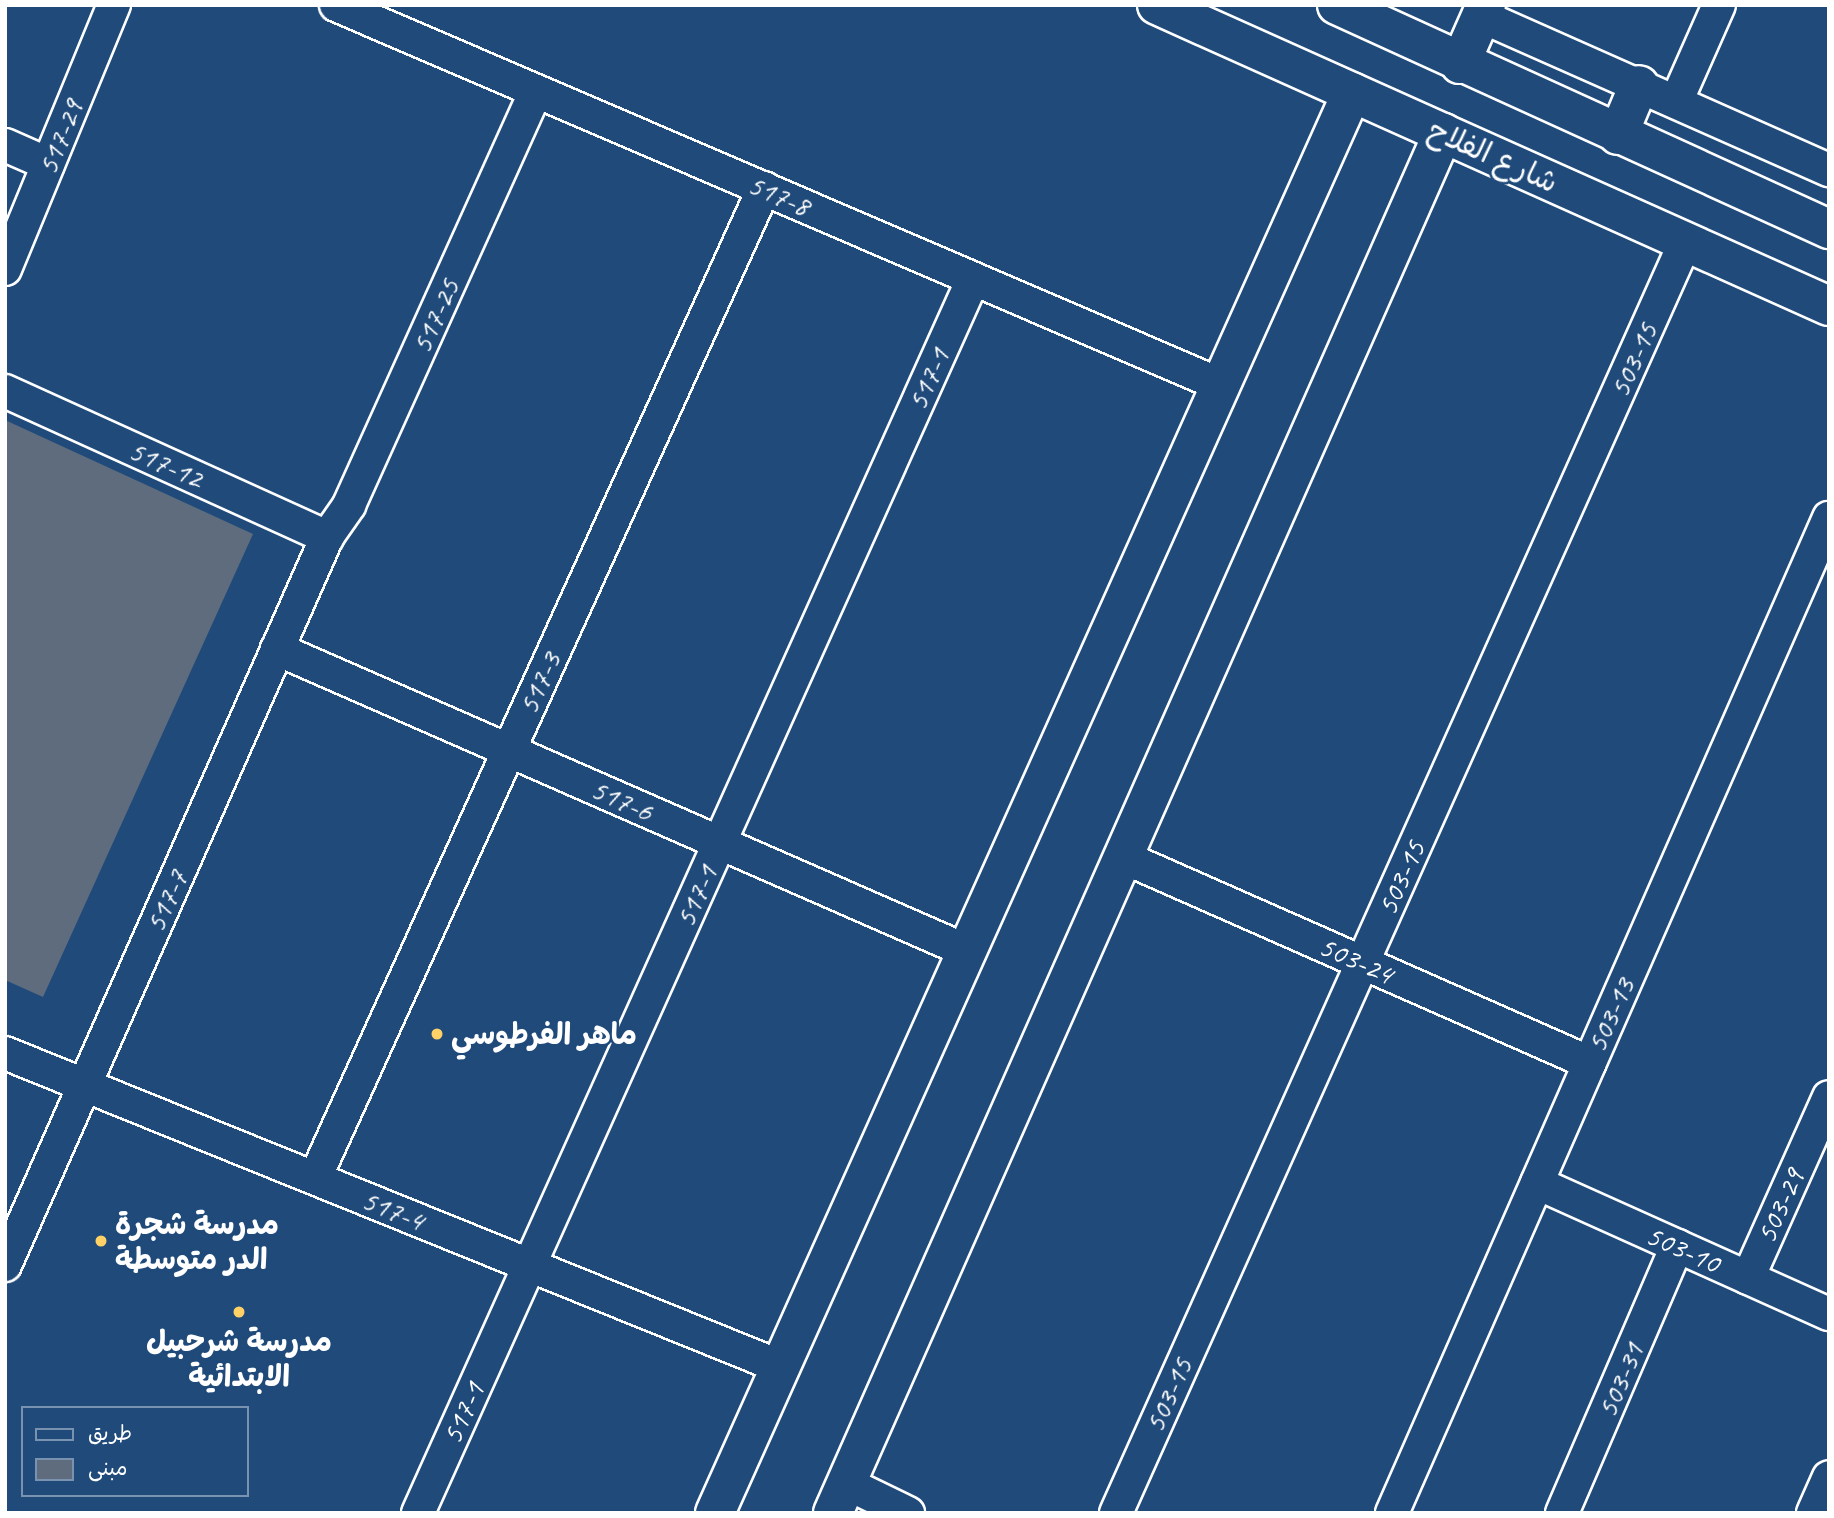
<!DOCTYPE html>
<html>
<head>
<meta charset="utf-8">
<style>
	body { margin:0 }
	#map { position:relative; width:1834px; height:1518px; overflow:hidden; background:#1f4a7a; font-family:Caveat,"Playpen Sans Arabic",sans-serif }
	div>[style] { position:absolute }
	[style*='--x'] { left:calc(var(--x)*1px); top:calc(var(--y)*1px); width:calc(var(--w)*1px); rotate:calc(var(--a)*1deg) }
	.building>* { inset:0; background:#5e6c7e }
	.roads { filter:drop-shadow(2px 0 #fff) drop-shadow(-2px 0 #fff) drop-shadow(0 2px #fff) drop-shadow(0 -2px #fff) }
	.street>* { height:32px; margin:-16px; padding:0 16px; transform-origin:16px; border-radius:16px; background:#1f4a7a }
	.secondary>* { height:38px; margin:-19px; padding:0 19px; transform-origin:19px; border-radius:19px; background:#1f4a7a }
	.dots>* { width:19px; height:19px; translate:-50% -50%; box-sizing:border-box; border:4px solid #1f4a7a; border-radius:50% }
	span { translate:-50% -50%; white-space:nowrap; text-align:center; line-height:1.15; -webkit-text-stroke:5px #1f4a7a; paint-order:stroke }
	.street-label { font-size:30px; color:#fff }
	.poi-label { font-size:30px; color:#fff; font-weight:700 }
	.left { translate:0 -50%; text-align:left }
	.frame { position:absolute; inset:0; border:7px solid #fff; pointer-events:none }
	.legend { position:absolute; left:21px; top:1406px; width:228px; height:91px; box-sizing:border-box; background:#1f4a7a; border:2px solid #7992af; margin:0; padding:9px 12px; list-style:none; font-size:21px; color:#fff }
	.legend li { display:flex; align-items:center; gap:14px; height:35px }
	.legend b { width:35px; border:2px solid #7992af }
</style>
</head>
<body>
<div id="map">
	<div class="building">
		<i style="clip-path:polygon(5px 420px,253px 534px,43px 997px,5px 980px)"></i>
	</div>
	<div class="roads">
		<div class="street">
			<i style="--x:336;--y:5;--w:963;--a:23.24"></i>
			<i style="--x:1481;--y:16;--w:381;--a:23.9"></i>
			<i style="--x:1676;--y:102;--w:106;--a:-66.1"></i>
			<i style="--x:5;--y:145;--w:47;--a:23.8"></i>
			<i style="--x:5;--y:269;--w:286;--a:-67.6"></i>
			<i style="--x:5;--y:391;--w:354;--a:24.4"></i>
			<i style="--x:277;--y:649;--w:753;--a:23.64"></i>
			<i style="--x:1123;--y:857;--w:510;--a:23.8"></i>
			<i style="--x:5;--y:1053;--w:837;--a:22.03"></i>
			<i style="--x:315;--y:1178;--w:1087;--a:-65.6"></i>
			<i style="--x:1537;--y:1183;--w:320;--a:24.2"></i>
			<i style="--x:5;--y:1265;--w:796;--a:-66.14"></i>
			<i style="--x:327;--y:537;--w:39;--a:-55"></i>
			<i style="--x:349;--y:505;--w:454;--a:-65.7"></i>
			<i style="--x:1748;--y:1278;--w:198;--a:-65.9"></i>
			<i style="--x:846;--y:1483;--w:69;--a:25.8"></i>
			<i style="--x:418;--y:1513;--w:1353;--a:-65.78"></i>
			<i style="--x:1116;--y:1513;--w:1392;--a:-65.87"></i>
			<i style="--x:1392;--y:1513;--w:1087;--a:-66.29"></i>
			<i style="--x:1562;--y:1513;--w:291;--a:-66.7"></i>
			<i style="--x:1813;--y:1513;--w:39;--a:-66"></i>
		</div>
		<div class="secondary">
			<i style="--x:1157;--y:5;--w:736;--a:24.13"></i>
			<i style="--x:1337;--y:5;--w:541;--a:24.48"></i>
			<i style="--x:1460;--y:64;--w:64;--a:-66.2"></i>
			<i style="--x:1618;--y:135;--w:54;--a:-67.2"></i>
			<i style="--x:715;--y:1513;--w:1557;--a:-65.85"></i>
			<i style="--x:833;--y:1513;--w:1509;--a:-66.15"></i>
		</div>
	</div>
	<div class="dots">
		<i style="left:437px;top:1034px;background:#ffd166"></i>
		<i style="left:101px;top:1241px;background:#ffd166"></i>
		<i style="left:239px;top:1312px;background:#ffd166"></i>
	</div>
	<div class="street-label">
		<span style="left:60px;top:137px;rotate:-68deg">517-29</span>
		<span style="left:1493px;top:156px;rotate:24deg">شارع الفلاح</span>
		<span style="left:779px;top:195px;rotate:23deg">517-8</span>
		<span style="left:435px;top:316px;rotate:-66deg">517-25</span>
		<span style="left:1633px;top:360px;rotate:-66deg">503-15</span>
		<span style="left:928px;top:379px;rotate:-66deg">517-1</span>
		<span style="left:166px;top:464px;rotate:24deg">517-12</span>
		<span style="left:539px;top:683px;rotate:-66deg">517-3</span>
		<span style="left:622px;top:800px;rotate:24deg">517-6</span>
		<span style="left:1401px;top:878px;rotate:-66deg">503-15</span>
		<span style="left:696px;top:896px;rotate:-66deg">517-1</span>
		<span style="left:166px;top:901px;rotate:-66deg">517-7</span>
		<span style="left:1356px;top:960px;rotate:24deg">503-24</span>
		<span style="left:1610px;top:1015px;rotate:-66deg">503-13</span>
		<span style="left:1780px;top:1206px;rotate:-66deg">503-29</span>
		<span style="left:393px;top:1210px;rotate:22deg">517-4</span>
		<span style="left:1683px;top:1249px;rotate:24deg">503-10</span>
		<span style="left:1620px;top:1380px;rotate:-67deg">503-31</span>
		<span style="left:1168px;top:1395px;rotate:-66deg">503-15</span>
		<span style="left:463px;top:1413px;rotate:-66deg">517-1</span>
	</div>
	<div class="poi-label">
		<span class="left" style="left:451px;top:1034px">ماهر الفرطوسي</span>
		<span class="left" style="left:115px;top:1241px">مدرسة شجرة<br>الدر متوسطة</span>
		<span style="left:239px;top:1358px">مدرسة شرحبيل<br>الابتدائية</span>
	</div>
	<div class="frame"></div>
	<ul class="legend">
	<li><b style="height:9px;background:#1f4a7a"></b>طريق</li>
	<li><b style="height:19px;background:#5e6c7e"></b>مبنى</li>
	</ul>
</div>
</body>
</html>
